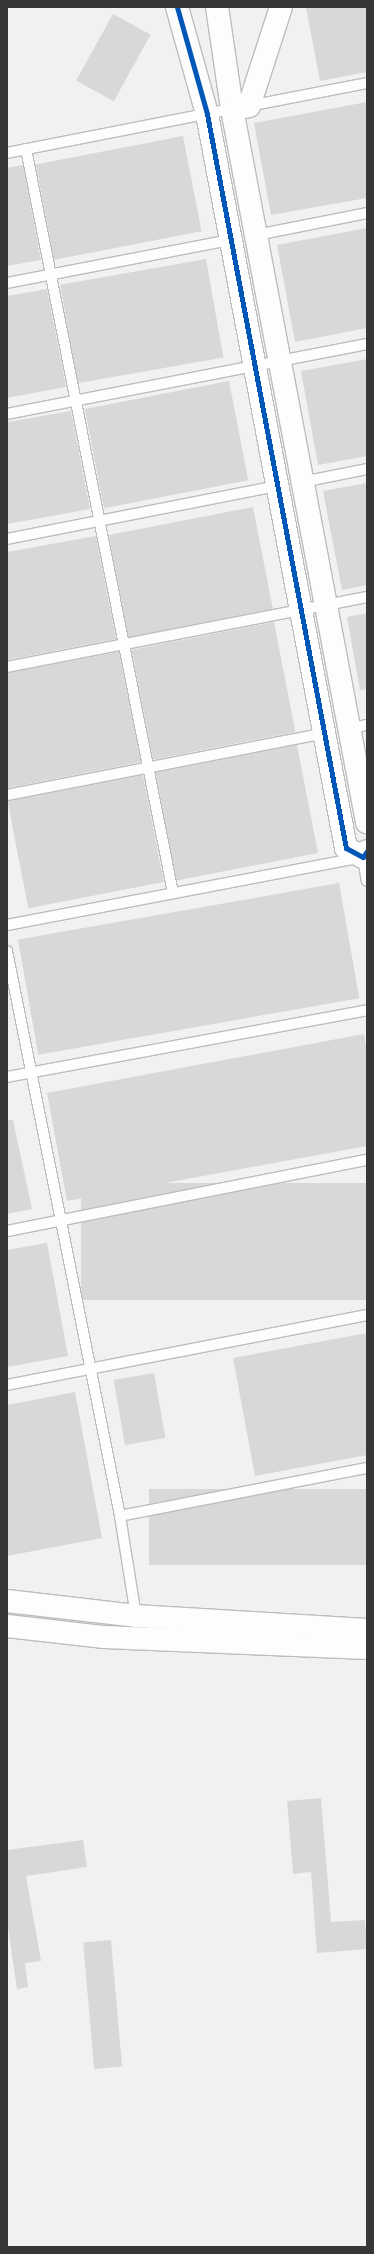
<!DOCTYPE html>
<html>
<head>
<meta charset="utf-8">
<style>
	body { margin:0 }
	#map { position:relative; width:374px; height:2254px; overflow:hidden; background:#f2f0f0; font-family:"IBM Plex Sans",sans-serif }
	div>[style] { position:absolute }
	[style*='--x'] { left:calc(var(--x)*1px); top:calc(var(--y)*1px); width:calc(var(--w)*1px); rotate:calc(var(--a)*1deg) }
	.building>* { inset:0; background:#d9d7d7; transform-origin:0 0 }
	.roads { filter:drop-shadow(1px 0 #bebdbc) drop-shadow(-1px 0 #bebdbc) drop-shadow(0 1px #bebdbc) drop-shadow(0 -1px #bebdbc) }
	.service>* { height:10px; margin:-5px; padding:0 5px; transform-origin:5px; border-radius:5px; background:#fdfdfd }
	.tertiary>* { height:22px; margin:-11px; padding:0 11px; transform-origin:11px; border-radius:11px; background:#fdfdfd }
	.primary>* { height:22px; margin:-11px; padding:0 11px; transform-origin:11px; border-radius:11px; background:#fdfdfd }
	.cycleway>* { height:5px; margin:-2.5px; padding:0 2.5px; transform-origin:2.5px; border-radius:2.5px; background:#0057b8 }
	span { translate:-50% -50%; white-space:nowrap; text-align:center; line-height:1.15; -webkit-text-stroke:3.5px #fff; paint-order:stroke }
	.frame { position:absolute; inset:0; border:8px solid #383737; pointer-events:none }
</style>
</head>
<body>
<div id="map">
	<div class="building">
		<i style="clip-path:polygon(306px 7px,367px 7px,367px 72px,320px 81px)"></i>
		<i style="left:113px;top:14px;width:43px;height:76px;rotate:29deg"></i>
		<i style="clip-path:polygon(367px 102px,367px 198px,271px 215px,254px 123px)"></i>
		<i style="left:183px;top:136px;width:97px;height:150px;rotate:79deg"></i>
		<i style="clip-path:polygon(23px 165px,41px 260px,7px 266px,7px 168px)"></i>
		<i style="clip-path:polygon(367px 228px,367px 328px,295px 342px,277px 245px)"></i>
		<i style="left:206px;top:259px;width:100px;height:148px;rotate:80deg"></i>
		<i style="clip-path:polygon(47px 289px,66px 387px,7px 398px,7px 296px)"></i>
		<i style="clip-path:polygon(367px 359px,367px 456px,318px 465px,301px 371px)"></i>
		<i style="left:229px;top:381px;width:101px;height:147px;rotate:79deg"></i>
		<i style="clip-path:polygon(71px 411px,90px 509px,7px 524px,7px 422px)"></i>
		<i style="clip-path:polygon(367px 483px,367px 585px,342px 590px,323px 491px)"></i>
		<i style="left:253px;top:507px;width:104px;height:147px;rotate:79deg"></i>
		<i style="clip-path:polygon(96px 536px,116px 639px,7px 660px,7px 552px)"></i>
		<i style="clip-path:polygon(367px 613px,367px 689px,360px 690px,347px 617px)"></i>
		<i style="left:274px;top:622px;width:112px;height:145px;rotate:79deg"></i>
		<i style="clip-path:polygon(119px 652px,141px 762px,7px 788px,7px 673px)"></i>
		<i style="left:297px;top:745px;width:110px;height:144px;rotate:79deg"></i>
		<i style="left:143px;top:775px;width:109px;height:138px;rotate:79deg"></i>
		<i style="left:339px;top:883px;width:117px;height:326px;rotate:80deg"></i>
		<i style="clip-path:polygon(364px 1034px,367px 1053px,367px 1146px,67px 1201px,47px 1093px)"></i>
		<i style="clip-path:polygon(7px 1120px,13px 1120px,32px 1209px,7px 1214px)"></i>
		<i style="left:367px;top:1183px;width:117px;height:286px;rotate:90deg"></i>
		<i style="clip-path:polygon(47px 1243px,68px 1356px,7px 1367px,7px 1250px)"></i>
		<i style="clip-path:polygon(367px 1333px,367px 1455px,255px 1476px,233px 1358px)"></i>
		<i style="left:154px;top:1373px;width:66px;height:41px;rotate:80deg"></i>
		<i style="clip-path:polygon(75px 1392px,102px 1538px,7px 1556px,7px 1405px)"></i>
		<i style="left:367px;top:1489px;width:76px;height:218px;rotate:90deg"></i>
		<i style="clip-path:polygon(321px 1798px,331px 1922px,365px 1920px,367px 1949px,317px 1953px,311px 1872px,293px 1874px,287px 1801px)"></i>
		<i style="clip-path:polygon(83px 1840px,87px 1867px,26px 1876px,41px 1961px,25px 1963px,28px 1987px,17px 1989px,7px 1921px,7px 1850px)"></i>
		<i style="left:111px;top:1940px;width:127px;height:28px;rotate:85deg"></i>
	</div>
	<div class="roads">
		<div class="service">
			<i style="--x:249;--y:106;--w:120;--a:-11"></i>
			<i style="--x:26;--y:149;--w:758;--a:78.82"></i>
			<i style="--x:7;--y:153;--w:229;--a:-11.1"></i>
			<i style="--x:256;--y:235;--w:113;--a:-11.2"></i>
			<i style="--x:7;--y:283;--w:228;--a:-10.9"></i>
			<i style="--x:7;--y:414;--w:367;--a:-11"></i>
			<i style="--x:302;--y:482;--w:66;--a:-11.3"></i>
			<i style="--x:7;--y:539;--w:276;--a:-11.1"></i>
			<i style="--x:7;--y:667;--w:367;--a:-11"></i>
			<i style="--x:349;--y:729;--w:18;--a:-13"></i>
			<i style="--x:7;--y:795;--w:324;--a:-11"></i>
			<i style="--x:363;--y:857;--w:24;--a:81"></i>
			<i style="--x:7;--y:925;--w:358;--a:-10.8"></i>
			<i style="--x:7;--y:951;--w:576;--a:78.69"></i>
			<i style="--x:120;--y:1516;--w:101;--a:80.9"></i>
			<i style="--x:7;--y:1077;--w:366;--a:-10.5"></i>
			<i style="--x:7;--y:1231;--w:367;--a:-11.2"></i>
			<i style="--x:7;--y:1385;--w:367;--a:-11"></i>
			<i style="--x:120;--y:1516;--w:252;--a:-11"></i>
		</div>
		<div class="tertiary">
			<i style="--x:177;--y:7;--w:111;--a:74.3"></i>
			<i style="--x:207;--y:114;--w:747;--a:79.28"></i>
			<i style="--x:346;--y:848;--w:19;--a:28"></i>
			<i style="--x:363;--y:857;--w:7;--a:-56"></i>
			<i style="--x:217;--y:7;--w:103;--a:81.6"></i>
			<i style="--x:232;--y:109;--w:726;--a:79.28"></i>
			<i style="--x:232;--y:109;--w:17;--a:-10"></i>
			<i style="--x:249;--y:106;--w:104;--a:-72.1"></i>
		</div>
		<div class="primary">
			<i style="--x:7;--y:1601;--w:130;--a:6.6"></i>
			<i style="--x:136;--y:1616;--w:231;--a:3.5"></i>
			<i style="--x:7;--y:1626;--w:98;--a:6.5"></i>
			<i style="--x:104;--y:1637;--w:263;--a:2.4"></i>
		</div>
	</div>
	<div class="cycleway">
		<i style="--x:177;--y:7;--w:111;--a:74.3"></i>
		<i style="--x:207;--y:114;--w:747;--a:79.28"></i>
		<i style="--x:346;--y:848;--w:19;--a:28"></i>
		<i style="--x:363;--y:857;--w:7;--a:-56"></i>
	</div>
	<div class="frame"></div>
</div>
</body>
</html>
